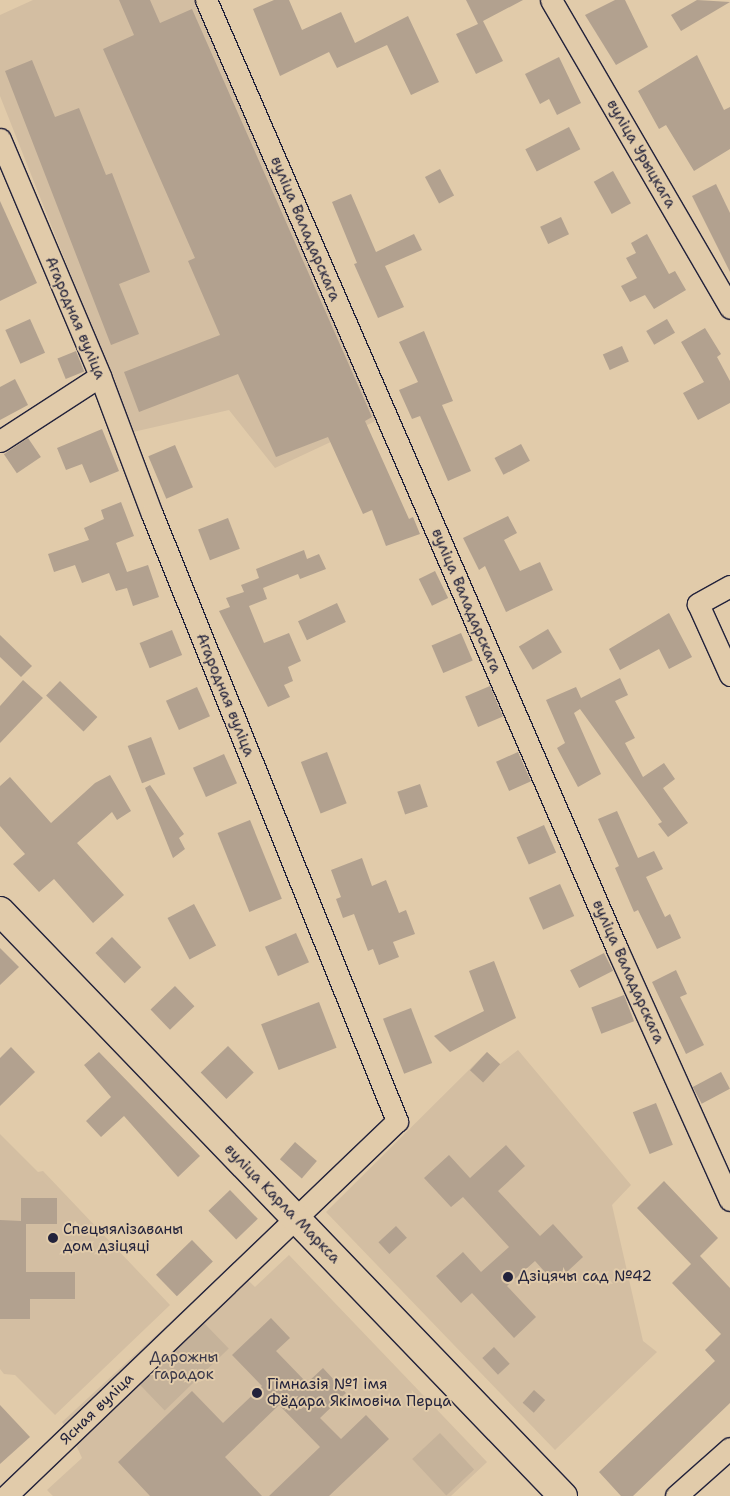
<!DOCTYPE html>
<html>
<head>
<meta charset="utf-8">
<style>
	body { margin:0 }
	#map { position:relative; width:730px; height:1496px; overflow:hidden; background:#e1cbaa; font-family:"Shantell Sans",sans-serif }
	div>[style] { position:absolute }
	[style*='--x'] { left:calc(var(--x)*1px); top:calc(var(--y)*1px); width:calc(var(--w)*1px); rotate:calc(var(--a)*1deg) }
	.built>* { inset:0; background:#d3bea2 }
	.green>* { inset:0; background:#c5b29a; transform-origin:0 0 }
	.building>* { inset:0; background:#b2a18f; transform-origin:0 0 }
	.roads { filter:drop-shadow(1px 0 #22223b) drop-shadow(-1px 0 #22223b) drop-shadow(0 1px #22223b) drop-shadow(0 -1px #22223b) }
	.minor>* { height:21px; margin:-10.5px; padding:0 10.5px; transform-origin:10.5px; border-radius:10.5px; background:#e1cbaa }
	.major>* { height:28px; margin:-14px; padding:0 14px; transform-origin:14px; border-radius:14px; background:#e1cbaa }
	.dots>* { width:14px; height:14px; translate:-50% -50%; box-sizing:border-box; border:2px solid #e1cbaa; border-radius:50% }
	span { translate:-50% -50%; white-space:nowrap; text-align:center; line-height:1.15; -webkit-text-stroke:4px #e1cbaa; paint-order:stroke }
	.street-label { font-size:15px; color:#22223b }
	.poi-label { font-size:15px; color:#22223b }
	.left { translate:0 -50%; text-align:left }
	.park-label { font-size:15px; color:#3a3849 }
</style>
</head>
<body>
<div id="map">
	<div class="built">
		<i style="clip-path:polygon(33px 0,195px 0,380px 419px,275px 468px,229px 410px,133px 432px,0 96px,0 15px)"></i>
		<i style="clip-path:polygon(518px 1050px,631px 1185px,612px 1205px,643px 1341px,657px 1352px,555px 1450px,326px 1212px,487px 1052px,500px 1064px)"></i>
		<i style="clip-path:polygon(0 1134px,38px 1172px,43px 1171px,170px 1305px,55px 1415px,15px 1375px,4px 1374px,0 1369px)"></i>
		<i style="clip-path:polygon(289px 1255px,487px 1462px,451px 1496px,53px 1496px,47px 1490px,82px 1458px,71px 1434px,62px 1422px,232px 1265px,255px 1287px)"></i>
	</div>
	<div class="green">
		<i style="left:203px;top:1322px;width:37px;height:89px;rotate:46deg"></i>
		<i style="left:440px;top:1433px;width:50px;height:38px;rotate:47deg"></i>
	</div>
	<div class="building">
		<i style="clip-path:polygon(119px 0,150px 0,160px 23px,192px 9px,372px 417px,365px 421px,409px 519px,413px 517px,420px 534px,386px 546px,372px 510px,363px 514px,328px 437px,276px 457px,238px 374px,139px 412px,124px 372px,220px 335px,188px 261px,195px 258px,103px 49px,134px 35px)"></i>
		<i style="clip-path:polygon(274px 0,289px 0,302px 30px,341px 12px,355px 43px,408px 16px,439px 82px,411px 95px,387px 45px,337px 68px,329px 52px,280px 76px,253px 9px)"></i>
		<i style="clip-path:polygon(466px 0,523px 0,483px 21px,503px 61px,476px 74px,456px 34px,478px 24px)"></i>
		<i style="clip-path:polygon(615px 0,625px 0,648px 47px,616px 65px,585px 15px)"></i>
		<i style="clip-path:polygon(697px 0,730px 2px,681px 31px,671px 15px)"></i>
		<i style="clip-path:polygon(697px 55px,724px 110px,730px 107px,730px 149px,694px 171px,666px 125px,659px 129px,638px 91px)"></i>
		<i style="clip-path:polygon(559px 57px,581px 103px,557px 115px,549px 99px,540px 104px,525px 74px)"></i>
		<i style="clip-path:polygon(32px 60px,55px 117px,79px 108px,106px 175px,112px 173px,150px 272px,119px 284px,139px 334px,111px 345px,5px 71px)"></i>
		<i style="left:569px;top:127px;width:25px;height:49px;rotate:63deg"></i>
		<i style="left:440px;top:169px;width:30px;height:17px;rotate:62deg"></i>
		<i style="left:613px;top:171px;width:37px;height:22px;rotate:61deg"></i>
		<i style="clip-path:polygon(716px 184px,730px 213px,730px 272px,692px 196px)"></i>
		<i style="clip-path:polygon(351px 194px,376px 252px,414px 234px,422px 250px,385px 266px,404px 307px,378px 318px,354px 264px,357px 263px,332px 202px)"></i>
		<i style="clip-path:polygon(0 201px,37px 283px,0 301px)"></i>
		<i style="left:561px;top:217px;width:19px;height:23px;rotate:65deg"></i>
		<i style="clip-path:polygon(647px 234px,669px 274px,675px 271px,686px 290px,654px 309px,645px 295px,630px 302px,621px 286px,637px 278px,626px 258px,636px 253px,631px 243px)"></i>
		<i style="left:30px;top:319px;width:37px;height:27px;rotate:66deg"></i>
		<i style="left:667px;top:319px;width:16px;height:24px;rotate:60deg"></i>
		<i style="clip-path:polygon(705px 328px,721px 354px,717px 357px,730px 381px,730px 403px,698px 420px,683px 393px,704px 382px,681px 342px)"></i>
		<i style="clip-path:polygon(424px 331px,453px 401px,442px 405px,471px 471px,448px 481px,420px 416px,412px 419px,399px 390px,418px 382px,399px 342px)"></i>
		<i style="left:622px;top:346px;width:17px;height:21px;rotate:66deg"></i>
		<i style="left:76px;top:351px;width:22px;height:20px;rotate:68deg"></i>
		<i style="clip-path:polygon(15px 379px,28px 405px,0 420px,0 387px)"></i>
		<i style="clip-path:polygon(102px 429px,119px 471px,90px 483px,82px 464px,66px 470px,57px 448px)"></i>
		<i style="left:28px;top:438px;width:23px;height:29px;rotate:56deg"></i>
		<i style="left:521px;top:444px;width:19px;height:30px;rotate:62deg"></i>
		<i style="left:175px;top:445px;width:46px;height:29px;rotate:67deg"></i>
		<i style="clip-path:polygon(121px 502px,134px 536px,116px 543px,127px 572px,148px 565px,159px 597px,133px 606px,127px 588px,116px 591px,109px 573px,82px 583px,75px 565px,54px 572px,48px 554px,89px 540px,84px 528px,104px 519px,101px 510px)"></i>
		<i style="clip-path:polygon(508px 516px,517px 533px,504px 540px,520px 571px,540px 562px,553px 590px,506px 612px,485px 566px,479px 570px,463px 538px)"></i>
		<i style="left:228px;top:518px;width:33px;height:32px;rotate:69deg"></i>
		<i style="clip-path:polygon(304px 550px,307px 559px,319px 554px,326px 569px,300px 579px,298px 574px,263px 588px,267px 599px,249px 606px,264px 643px,289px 633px,301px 661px,288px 667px,293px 681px,284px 685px,290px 697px,268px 707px,219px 611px,230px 607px,226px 598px,244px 592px,241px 585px,259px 578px,256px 569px)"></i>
		<i style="left:435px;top:571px;width:30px;height:18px;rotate:64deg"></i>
		<i style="left:337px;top:603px;width:21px;height:43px;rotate:65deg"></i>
		<i style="clip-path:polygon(669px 613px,692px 657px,669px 669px,659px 649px,620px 670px,609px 649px)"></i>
		<i style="left:548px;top:629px;width:27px;height:34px;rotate:59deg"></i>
		<i style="left:172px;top:630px;width:27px;height:35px;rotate:68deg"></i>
		<i style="left:461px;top:633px;width:30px;height:32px;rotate:67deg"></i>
		<i style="clip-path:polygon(0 635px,32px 666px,21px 677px,0 657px)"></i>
		<i style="clip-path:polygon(620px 678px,628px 695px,615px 701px,635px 738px,625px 743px,643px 777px,664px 763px,675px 779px,663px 788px,688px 823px,668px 837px,658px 824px,662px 822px,580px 709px,574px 713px,601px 774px,578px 787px,557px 748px,565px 743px,546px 700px,576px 687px,581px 698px)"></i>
		<i style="clip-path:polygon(23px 680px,43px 698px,0 743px,0 706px)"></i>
		<i style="left:60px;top:681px;width:52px;height:20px;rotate:44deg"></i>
		<i style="left:490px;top:686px;width:33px;height:27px;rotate:67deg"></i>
		<i style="left:197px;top:687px;width:32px;height:34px;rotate:66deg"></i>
		<i style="left:151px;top:737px;width:40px;height:25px;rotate:69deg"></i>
		<i style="left:327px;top:752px;width:55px;height:28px;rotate:69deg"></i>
		<i style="left:518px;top:752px;width:32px;height:24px;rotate:66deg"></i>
		<i style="left:224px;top:754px;width:32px;height:34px;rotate:66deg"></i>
		<i style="clip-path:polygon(110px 775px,131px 811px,117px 820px,112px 812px,77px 843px,124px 895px,93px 923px,54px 879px,39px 892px,13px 864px,25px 854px,0 826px,0 786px,10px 777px,51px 823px,95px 783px)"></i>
		<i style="left:420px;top:784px;width:24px;height:24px;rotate:71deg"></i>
		<i style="clip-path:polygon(150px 785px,184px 834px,179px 838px,185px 849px,173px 858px,145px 788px)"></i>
		<i style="clip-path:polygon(617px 811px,638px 858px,654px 851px,663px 869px,646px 877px,665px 917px,670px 914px,681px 938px,657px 949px,638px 910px,634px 912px,615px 868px,619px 866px,598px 819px)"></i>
		<i style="left:250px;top:820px;width:85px;height:35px;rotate:68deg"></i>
		<i style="left:544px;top:825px;width:30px;height:30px;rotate:66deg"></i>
		<i style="clip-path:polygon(362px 858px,372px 886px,386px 880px,399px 913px,406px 910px,415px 934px,393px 942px,399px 957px,379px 965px,373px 949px,368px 951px,354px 914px,343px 918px,336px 899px,341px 897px,331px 870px)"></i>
		<i style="left:560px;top:884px;width:35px;height:34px;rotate:66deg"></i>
		<i style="left:194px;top:904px;width:47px;height:30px;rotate:62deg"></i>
		<i style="left:296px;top:933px;width:32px;height:34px;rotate:66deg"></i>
		<i style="left:112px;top:937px;width:42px;height:23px;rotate:46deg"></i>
		<i style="clip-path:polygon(0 948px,19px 967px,0 985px)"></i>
		<i style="left:604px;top:953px;width:20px;height:38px;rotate:63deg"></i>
		<i style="clip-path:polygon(494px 961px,516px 1018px,450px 1052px,434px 1036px,484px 1011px,469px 971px)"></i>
		<i style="clip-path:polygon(676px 970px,687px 994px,680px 997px,704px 1045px,686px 1054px,652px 982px)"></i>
		<i style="left:175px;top:986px;width:28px;height:34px;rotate:46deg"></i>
		<i style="left:624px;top:995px;width:28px;height:35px;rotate:69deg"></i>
		<i style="left:319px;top:1002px;width:49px;height:62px;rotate:69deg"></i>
		<i style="left:411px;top:1008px;width:59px;height:30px;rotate:69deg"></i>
		<i style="left:228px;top:1046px;width:37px;height:38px;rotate:46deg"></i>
		<i style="clip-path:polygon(11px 1047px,35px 1072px,0 1106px,0 1058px)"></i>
		<i style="clip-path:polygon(99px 1052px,200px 1156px,178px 1177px,124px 1116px,101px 1137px,86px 1121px,111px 1097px,84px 1065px)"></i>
		<i style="left:487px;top:1052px;width:18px;height:25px;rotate:43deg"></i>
		<i style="left:721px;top:1072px;width:19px;height:32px;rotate:62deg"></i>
		<i style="left:656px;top:1103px;width:45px;height:25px;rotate:68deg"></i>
		<i style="left:295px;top:1142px;width:29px;height:23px;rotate:41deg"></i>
		<i style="clip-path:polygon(506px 1145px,525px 1166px,498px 1191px,540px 1236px,553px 1224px,583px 1257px,555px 1283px,535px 1261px,507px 1286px,536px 1317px,514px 1338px,472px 1293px,461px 1303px,436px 1276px,463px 1252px,481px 1272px,509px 1247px,463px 1197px,451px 1207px,424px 1178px,449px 1155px,470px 1178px)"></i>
		<i style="clip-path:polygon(664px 1181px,718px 1238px,700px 1256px,730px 1288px,730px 1403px,633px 1496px,621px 1496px,599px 1472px,715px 1361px,705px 1350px,721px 1334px,672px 1283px,694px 1261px,691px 1264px,637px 1208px)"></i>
		<i style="left:230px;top:1190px;width:40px;height:30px;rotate:46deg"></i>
		<i style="clip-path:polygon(21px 1198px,57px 1198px,57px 1224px,26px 1224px,26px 1272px,75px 1272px,75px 1299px,30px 1299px,30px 1319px,0 1319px,0 1220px,21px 1221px)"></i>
		<i style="left:396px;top:1226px;width:16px;height:24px;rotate:47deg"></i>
		<i style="left:192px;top:1240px;width:30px;height:50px;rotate:46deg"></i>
		<i style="clip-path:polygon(271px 1318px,290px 1338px,276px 1351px,307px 1383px,323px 1368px,346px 1393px,320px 1418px,341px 1439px,366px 1415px,389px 1439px,329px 1496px,269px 1496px,320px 1447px,279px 1405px,225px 1457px,262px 1496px,150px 1496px,118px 1462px,192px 1391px,223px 1423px,262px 1386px,232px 1355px)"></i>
		<i style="left:494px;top:1347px;width:23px;height:16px;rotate:47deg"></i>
		<i style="left:534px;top:1390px;width:15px;height:17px;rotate:42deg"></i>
		<i style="clip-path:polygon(0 1405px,30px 1437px,0 1464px)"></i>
	</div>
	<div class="roads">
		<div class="minor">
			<i style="--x:206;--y:0;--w:1034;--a:66.58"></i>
			<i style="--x:617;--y:949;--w:275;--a:65.8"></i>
			<i style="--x:551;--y:0;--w:356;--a:59.8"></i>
			<i style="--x:0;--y:139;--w:257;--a:67.1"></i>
			<i style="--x:100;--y:376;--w:147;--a:69.4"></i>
			<i style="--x:152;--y:514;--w:655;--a:68.02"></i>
			<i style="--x:397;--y:1121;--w:542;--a:136.2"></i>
			<i style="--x:0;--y:441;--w:119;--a:-33"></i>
			<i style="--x:730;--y:586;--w:37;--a:151"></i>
			<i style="--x:698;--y:604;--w:78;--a:65.7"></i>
			<i style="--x:676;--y:1496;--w:72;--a:-41.6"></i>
		</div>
		<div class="major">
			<i style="--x:0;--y:911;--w:812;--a:46.1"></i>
		</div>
	</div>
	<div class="dots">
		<i style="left:53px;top:1238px;background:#22223b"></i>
		<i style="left:508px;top:1277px;background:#22223b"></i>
		<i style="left:257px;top:1393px;background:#22223b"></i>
	</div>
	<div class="street-label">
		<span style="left:641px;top:154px;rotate:60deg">вуліца Урыцкага</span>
		<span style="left:305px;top:229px;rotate:67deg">вуліца Валадарскага</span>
		<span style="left:75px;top:318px;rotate:67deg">Агародная вуліца</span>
		<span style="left:466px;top:601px;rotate:67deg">вуліца Валадарскага</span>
		<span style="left:225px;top:695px;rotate:68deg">Агародная вуліца</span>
		<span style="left:628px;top:972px;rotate:66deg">вуліца Валадарскага</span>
		<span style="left:282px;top:1204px;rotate:46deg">вуліца Карла Маркса</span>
		<span style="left:97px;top:1409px;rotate:-44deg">Ясная вуліца</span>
	</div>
	<div class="poi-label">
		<span class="left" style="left:63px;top:1238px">Спецыялізаваны<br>дом дзіцяці</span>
		<span class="left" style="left:518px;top:1277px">Дзіцячы сад №42</span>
		<span class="left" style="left:267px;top:1393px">Гімназія №1 імя<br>Фёдара Якімовіча Перца</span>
	</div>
	<div class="park-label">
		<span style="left:184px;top:1366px">Дарожны<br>гарадок</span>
	</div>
</div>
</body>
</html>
